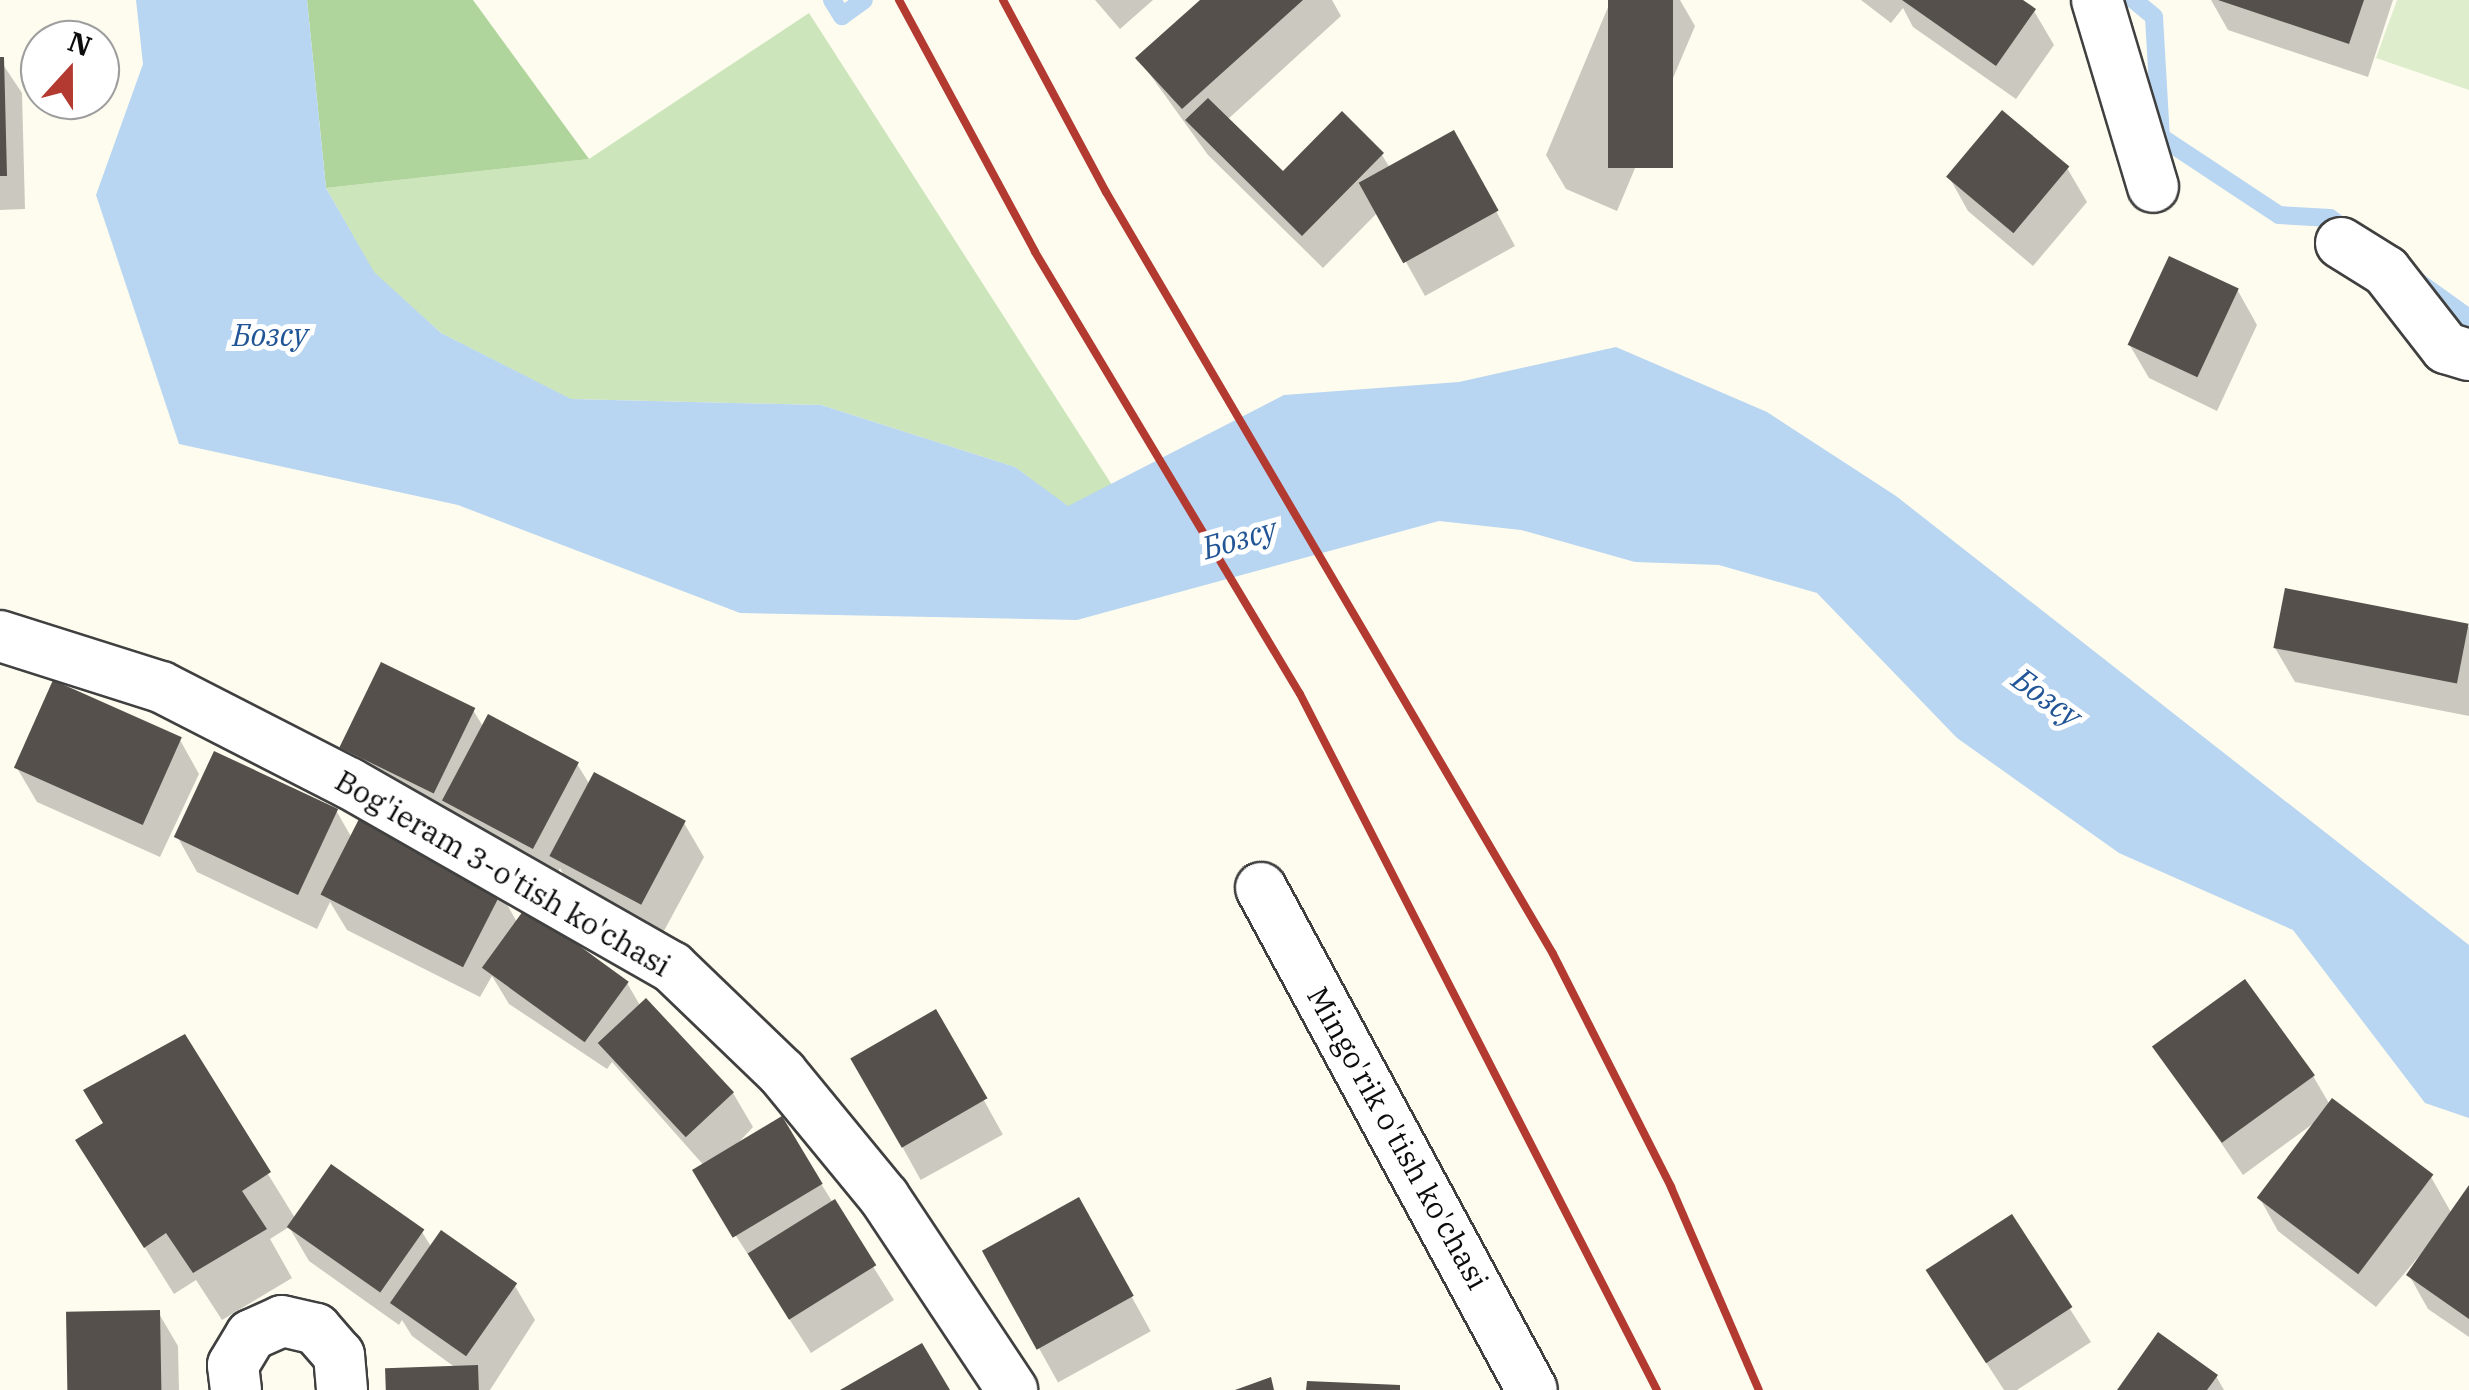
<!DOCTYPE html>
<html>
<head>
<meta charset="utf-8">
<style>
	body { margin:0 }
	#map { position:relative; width:2469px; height:1390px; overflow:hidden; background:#fefcef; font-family:"IBM Plex Serif",serif }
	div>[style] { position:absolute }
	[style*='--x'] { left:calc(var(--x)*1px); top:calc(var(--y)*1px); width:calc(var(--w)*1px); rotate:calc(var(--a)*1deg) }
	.green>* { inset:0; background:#cce5bb }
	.forest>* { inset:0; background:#afd59c }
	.pitch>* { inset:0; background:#deedcc }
	.water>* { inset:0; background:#b8d5f1 }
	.shadow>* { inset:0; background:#0003; transform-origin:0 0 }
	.stream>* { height:18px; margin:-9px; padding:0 9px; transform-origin:9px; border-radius:9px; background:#b8d5f1 }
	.building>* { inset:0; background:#55504b; transform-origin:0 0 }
	.roads { filter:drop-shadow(2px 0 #404040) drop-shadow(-2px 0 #404040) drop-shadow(0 2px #404040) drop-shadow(0 -2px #404040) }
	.street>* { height:50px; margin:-25px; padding:0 25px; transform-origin:25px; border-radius:25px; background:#fff }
	.rail>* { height:8px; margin:-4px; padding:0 4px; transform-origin:4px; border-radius:4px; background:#b23a31 }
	span { translate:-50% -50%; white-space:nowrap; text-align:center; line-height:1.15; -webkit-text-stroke:10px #fff; paint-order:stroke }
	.street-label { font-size:30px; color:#0d0d0d }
	.water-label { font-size:32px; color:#215595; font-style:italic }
	.north { position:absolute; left:20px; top:20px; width:100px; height:100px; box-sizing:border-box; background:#fff; border:2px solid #9e9e9e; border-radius:50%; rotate:21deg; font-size:28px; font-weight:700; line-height:40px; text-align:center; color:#0d0d0d }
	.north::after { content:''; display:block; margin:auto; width:35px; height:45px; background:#b23a31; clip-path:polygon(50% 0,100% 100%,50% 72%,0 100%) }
</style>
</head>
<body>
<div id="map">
	<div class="green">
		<i style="clip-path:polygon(809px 13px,1112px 485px,1068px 507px,1015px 467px,821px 405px,570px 399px,441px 333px,374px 273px,326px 188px,589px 159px)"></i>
	</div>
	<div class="forest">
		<i style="clip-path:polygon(307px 0,473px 0,589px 159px,326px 188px)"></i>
	</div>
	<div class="pitch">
		<i style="clip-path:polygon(2397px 0,2469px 0,2469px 90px,2376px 58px)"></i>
	</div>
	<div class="water">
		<i style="clip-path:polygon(136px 0,307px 0,326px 188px,374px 272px,441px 333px,571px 399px,821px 405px,1015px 467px,1068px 506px,1284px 395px,1459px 382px,1616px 347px,1767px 412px,1896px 496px,2469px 945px,2469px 1118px,2425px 1103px,2293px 930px,2119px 853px,1957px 738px,1817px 593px,1719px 565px,1635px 562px,1521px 530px,1439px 521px,1077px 620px,740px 613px,458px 505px,179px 444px,96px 195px,143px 64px)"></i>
	</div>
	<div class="shadow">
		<i style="clip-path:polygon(1095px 0,1153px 0,1120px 29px)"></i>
		<i style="clip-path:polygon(1203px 0,1332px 0,1341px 16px,1227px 120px,1283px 174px,1382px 155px,1390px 168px,1472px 167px,1515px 246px,1425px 296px,1378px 212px,1323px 268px,1208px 155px,1138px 58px)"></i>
		<i style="clip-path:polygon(1611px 0,1680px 0,1695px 26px,1617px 211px,1566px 189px,1546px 155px)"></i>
		<i style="clip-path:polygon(1861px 0,2018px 0,2034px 11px,2054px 45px,2016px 99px,1913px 27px,1903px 8px,1891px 23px)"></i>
		<i style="clip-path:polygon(2211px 0,2393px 0,2368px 77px,2228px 30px)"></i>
		<i style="clip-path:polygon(0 60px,22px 93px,25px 209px,0 210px)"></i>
		<i style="clip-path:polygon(2067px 168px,2087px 202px,2033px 266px,1968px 211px,1949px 177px)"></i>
		<i style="clip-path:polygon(2238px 291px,2257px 325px,2217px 411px,2149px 378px,2129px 344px)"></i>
		<i style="clip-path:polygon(2469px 627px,2469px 716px,2295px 682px,2275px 648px)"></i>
		<i style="clip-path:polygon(473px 710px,484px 728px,577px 764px,590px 785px,684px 823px,704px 857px,659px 940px,572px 889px,560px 868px,554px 879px,360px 780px,340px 746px)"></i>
		<i style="clip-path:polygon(180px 740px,199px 774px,160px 857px,37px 802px,17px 768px)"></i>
		<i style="clip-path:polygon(337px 812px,353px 840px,500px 892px,518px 924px,627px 983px,641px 1007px,733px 1093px,753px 1127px,726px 1156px,781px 1120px,894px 1300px,811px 1353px,697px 1175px,707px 1169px,612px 1062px,607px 1069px,509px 1004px,492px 976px,480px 997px,347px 930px,330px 902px,317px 929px,197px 872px,178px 838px)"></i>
		<i style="left:935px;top:1012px;width:140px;height:94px;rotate:61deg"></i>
		<i style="clip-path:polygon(184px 1038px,295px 1218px,422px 1232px,432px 1248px,515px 1286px,535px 1320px,490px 1390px,388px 1390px,456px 1368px,412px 1336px,402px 1320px,399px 1325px,309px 1261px,289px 1227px,270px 1239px,292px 1278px,222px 1320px,196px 1280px,174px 1294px,78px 1141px,105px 1124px)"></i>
		<i style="clip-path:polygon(2155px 1046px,2313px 1076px,2330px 1105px,2431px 1177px,2452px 1214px,2469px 1189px,2469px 1337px,2428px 1309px,2409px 1275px,2436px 1236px,2376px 1307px,2278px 1231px,2259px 1197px,2314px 1123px,2243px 1175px)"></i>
		<i style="left:1078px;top:1200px;width:150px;height:106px;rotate:61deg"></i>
		<i style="clip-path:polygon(2011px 1217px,2091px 1342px,2017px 1390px,2004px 1390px,1948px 1304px)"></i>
		<i style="clip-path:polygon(158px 1312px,178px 1346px,179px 1390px,71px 1390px)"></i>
		<i style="clip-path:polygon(2216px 1376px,2224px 1390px,2120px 1390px)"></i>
	</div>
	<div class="stream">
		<i style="--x:832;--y:0;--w:19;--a:58"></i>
		<i style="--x:842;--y:16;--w:27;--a:-36"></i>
		<i style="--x:2134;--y:0;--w:26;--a:40"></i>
		<i style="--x:2154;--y:17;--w:120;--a:86.7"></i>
		<i style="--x:2161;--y:137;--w:141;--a:33.5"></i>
		<i style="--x:2279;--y:215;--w:51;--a:3.4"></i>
		<i style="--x:2330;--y:218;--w:26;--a:36"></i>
		<i style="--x:2416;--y:280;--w:65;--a:35.6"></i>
	</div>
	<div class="building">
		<i style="clip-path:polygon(1200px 0,1303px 0,1182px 109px,1135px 58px)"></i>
		<i style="left:1608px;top:0;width:65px;height:168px"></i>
		<i style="clip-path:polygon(1902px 0,2023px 0,2036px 9px,1996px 66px)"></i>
		<i style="clip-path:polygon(2218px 0,2364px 0,2349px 44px)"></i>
		<i style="clip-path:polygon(0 57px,4px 57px,7px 176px,0 176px)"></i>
		<i style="clip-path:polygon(1208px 98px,1283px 171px,1342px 111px,1384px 153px,1302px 236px,1185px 120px)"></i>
		<i style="left:2002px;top:110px;width:88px;height:87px;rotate:40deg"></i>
		<i style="left:1454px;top:130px;width:92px;height:109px;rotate:61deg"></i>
		<i style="left:2169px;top:256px;width:77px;height:98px;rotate:25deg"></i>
		<i style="left:2285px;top:588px;width:187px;height:61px;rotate:11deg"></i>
		<i style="left:381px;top:662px;width:105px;height:95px;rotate:26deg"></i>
		<i style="left:53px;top:680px;width:141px;height:96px;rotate:24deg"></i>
		<i style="left:488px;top:714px;width:103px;height:98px;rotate:28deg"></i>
		<i style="left:214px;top:751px;width:137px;height:95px;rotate:25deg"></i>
		<i style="left:594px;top:772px;width:104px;height:95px;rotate:28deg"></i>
		<i style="left:360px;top:817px;width:160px;height:87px;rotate:27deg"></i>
		<i style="left:526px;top:907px;width:127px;height:75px;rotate:36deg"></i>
		<i style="left:2245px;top:979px;width:119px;height:115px;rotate:54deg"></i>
		<i style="left:646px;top:998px;width:129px;height:66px;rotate:47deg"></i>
		<i style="left:936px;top:1009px;width:103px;height:99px;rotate:60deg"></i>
		<i style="clip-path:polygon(185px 1034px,271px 1172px,242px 1191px,267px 1229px,193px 1273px,166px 1233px,144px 1248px,75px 1140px,103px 1123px,83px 1090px)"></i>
		<i style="left:2332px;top:1098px;width:127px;height:125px;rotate:37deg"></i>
		<i style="left:782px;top:1116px;width:79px;height:105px;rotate:59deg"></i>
		<i style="left:331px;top:1164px;width:114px;height:77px;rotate:35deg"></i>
		<i style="clip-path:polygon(2469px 1185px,2469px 1319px,2406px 1275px)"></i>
		<i style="left:1079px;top:1197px;width:113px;height:111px;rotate:61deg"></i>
		<i style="left:835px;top:1199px;width:78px;height:103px;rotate:58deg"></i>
		<i style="left:2012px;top:1214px;width:111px;height:103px;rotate:57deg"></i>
		<i style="left:441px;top:1230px;width:93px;height:89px;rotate:35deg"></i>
		<i style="left:160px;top:1310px;width:80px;height:94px;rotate:89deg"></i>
		<i style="clip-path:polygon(2158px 1332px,2218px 1375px,2207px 1390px,2117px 1390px)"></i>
		<i style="clip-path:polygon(922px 1343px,950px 1390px,840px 1390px)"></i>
		<i style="left:478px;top:1365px;width:25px;height:93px;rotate:88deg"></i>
		<i style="clip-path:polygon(1271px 1377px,1274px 1390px,1235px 1390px)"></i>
		<i style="clip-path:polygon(1307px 1381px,1400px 1385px,1400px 1390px,1306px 1390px)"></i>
	</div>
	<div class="roads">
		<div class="street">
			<i style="--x:2097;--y:0;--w:195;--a:73.3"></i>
			<i style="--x:2341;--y:243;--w:53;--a:31.9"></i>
			<i style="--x:2386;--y:271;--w:98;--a:52.1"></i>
			<i style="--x:2446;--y:348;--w:24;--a:17"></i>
			<i style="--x:0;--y:636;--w:169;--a:17.6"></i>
			<i style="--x:161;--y:687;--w:211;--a:27.1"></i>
			<i style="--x:349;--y:783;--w:372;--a:29.7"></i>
			<i style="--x:672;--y:967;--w:153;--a:43.9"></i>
			<i style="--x:782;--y:1073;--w:161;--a:50.6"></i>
			<i style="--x:884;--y:1197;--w:232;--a:56.4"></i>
			<i style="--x:1261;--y:888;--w:570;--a:61.64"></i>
			<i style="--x:236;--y:1390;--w:25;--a:-97"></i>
			<i style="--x:233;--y:1365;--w:35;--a:-59"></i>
			<i style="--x:251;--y:1335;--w:34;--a:-24"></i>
			<i style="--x:282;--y:1321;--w:35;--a:13"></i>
			<i style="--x:316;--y:1329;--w:35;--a:49"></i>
			<i style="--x:339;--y:1355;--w:35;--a:85"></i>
		</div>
	</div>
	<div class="rail">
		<i style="--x:899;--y:0;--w:286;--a:61.6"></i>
		<i style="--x:1035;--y:252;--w:515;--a:59.06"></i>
		<i style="--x:1300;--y:694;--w:782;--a:62.85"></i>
		<i style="--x:1003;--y:0;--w:218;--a:61.8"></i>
		<i style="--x:1106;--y:192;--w:883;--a:59.6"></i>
		<i style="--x:1553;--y:954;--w:261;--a:63.1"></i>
		<i style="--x:1671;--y:1187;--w:221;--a:66.6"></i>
	</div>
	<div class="street-label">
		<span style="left:503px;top:873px;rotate:30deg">Bog'ieram 3-o'tish ko'chasi</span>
		<span style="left:1398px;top:1138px;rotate:61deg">Mingo'rik o'tish ko'chasi</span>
	</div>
	<div class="water-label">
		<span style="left:270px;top:334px">Бозсу</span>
		<span style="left:1239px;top:538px;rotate:-16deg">Бозсу</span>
		<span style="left:2047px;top:697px;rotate:36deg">Бозсу</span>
	</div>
	<div class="north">N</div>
</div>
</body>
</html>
